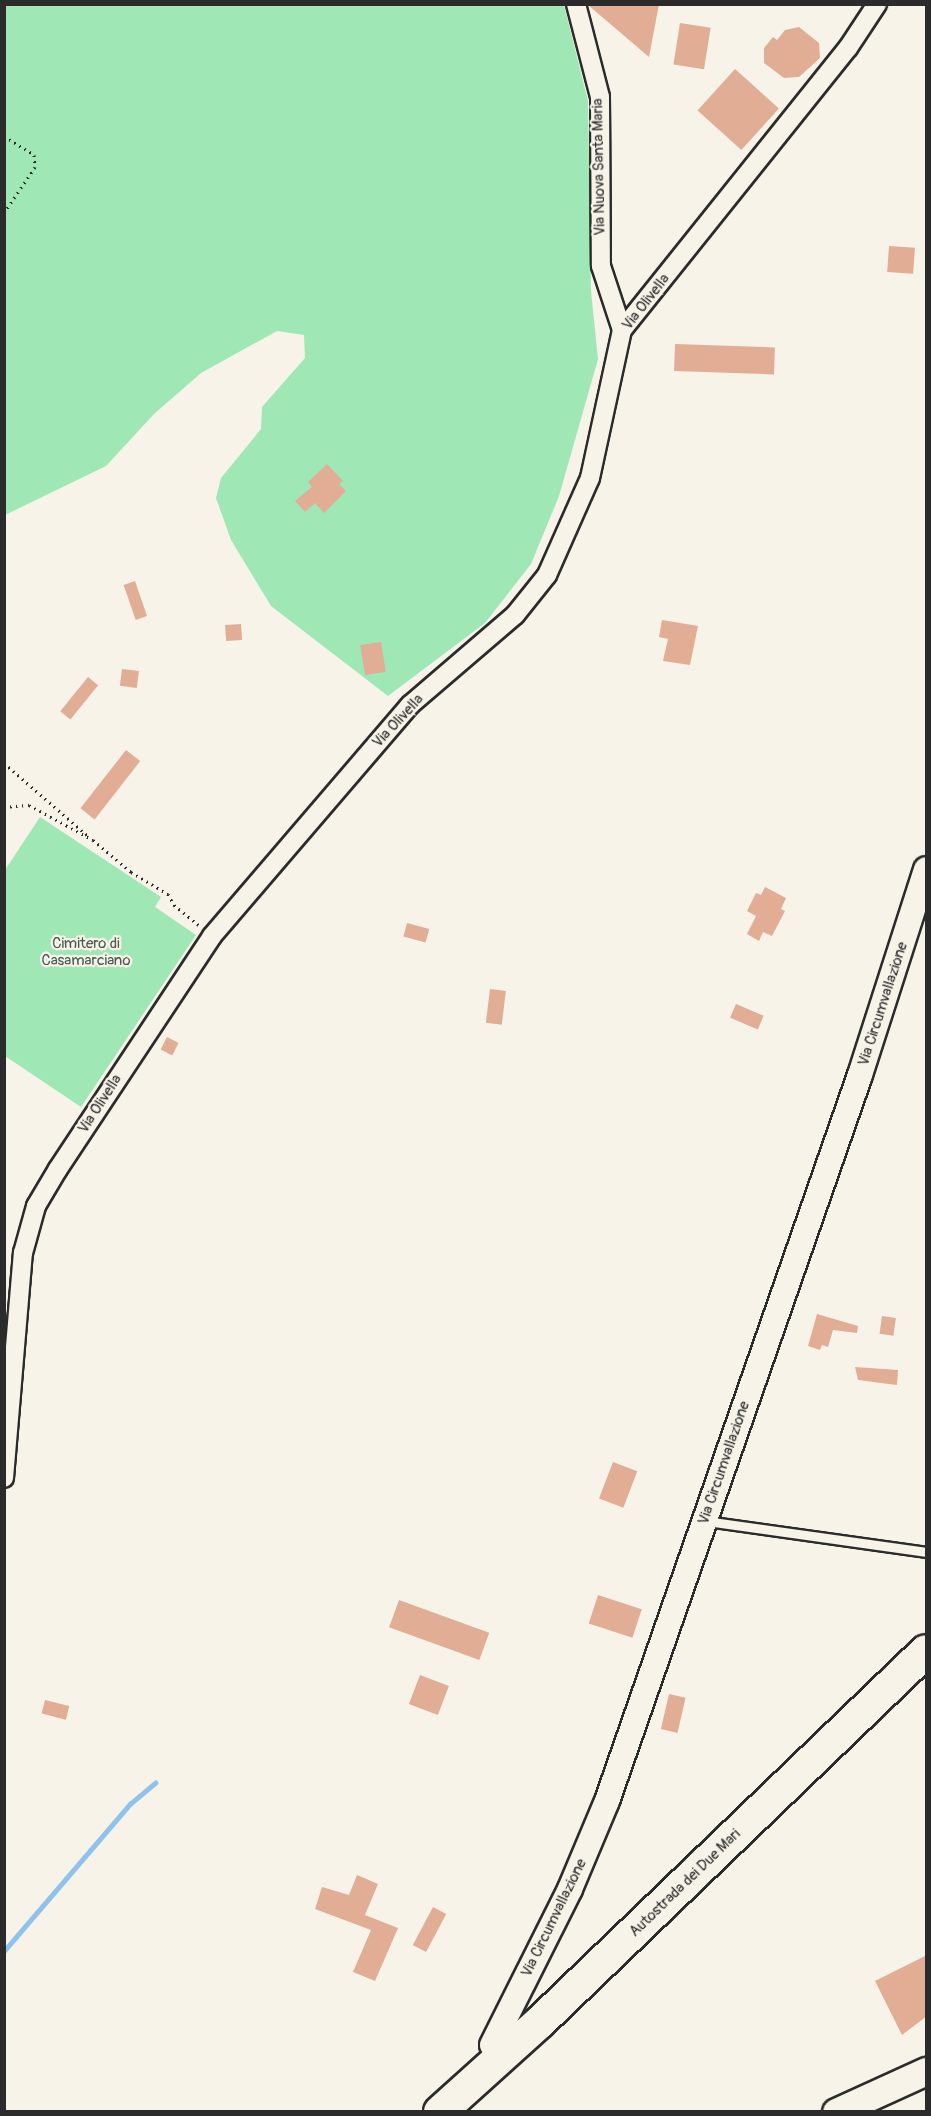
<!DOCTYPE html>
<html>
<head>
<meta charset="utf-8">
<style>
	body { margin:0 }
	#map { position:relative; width:931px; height:2116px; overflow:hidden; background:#f7f3e8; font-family:Pangolin,sans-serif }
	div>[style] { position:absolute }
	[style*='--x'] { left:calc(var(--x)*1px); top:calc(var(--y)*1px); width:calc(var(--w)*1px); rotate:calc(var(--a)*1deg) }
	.green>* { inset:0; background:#9fe7b4 }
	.stream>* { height:4.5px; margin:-2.25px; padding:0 2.25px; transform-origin:2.25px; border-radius:2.25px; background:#8fc2ec }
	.building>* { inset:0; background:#e1ad95; transform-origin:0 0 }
	.path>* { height:3px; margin-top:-1.5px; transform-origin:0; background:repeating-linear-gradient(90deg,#2b2b2b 0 1.5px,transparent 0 6px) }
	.roads { filter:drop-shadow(2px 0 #2b2b2b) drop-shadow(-2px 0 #2b2b2b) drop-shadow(0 2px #2b2b2b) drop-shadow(0 -2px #2b2b2b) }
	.lane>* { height:9px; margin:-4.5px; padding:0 4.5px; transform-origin:4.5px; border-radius:4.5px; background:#f7f3e8 }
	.street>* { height:18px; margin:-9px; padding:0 9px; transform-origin:9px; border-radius:9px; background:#f7f3e8 }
	.secondary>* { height:24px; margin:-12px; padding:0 12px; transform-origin:12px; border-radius:12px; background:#f7f3e8 }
	.primary>* { height:27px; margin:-13.5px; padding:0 13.5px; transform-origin:13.5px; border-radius:13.5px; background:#f7f3e8 }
	.highway>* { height:32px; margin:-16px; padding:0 16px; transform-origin:16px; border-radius:16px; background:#f7f3e8 }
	span { translate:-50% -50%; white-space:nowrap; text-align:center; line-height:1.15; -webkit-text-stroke:4.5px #f7f3e8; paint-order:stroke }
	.street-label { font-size:15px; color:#2b2b2b }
	.park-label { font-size:15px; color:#485a4d }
	.frame { position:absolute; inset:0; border:6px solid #2b2b2b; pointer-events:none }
</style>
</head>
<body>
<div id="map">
	<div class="green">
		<i style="clip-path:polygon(5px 5px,564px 5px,588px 101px,591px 291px,598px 359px,559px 496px,531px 564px,485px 623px,388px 696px,271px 606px,231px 540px,216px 498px,221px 478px,261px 429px,262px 407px,305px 358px,304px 335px,277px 331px,201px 373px,154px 414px,106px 466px,5px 515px)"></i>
		<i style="clip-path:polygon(40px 817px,161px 897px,155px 907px,196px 935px,81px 1107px,5px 1056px,5px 870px)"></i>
	</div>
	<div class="stream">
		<i style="--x:4;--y:1951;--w:194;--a:-49.4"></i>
		<i style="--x:130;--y:1804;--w:33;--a:-40"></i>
	</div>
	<div class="building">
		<i style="clip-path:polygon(588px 4px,659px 4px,649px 57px,588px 5px)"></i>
		<i style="left:680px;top:23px;width:31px;height:42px;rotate:9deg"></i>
		<i style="clip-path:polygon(799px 27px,819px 43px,820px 58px,799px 77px,784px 78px,764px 63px,764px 48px,773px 37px,777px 40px,785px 30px)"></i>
		<i style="left:735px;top:69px;width:59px;height:56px;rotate:42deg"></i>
		<i style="left:889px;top:246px;width:26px;height:26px;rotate:4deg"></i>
		<i style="left:675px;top:344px;width:100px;height:27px;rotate:2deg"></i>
		<i style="clip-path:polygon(327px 464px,343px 481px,339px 484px,346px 491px,324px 513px,315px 503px,305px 512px,295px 501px,312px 487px,308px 482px)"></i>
		<i style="left:135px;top:581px;width:37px;height:12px;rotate:71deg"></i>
		<i style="clip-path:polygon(662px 620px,698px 626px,690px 665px,663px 661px,668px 639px,659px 637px)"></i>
		<i style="left:241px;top:624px;width:16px;height:16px;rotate:86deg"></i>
		<i style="left:381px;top:642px;width:30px;height:21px;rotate:81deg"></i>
		<i style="left:122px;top:669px;width:17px;height:17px;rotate:7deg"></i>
		<i style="left:88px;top:677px;width:13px;height:44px;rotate:39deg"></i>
		<i style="left:126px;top:750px;width:18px;height:74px;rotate:38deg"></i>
		<i style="clip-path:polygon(765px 887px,786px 898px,781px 909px,785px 911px,772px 936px,763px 932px,759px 941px,747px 934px,756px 916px,747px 911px,756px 893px,761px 895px)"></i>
		<i style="left:407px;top:923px;width:23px;height:14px;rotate:15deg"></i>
		<i style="left:490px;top:989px;width:16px;height:34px;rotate:7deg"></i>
		<i style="left:736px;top:1004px;width:30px;height:15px;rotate:23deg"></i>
		<i style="left:167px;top:1037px;width:13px;height:14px;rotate:27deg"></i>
		<i style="clip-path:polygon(817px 1314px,858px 1326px,857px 1333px,833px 1330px,828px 1347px,822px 1345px,820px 1350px,808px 1346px)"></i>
		<i style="left:882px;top:1316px;width:14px;height:18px;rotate:8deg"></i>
		<i style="clip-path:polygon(855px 1367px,898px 1370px,897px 1385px,858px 1380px)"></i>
		<i style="left:613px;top:1462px;width:26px;height:39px;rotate:21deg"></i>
		<i style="left:598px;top:1595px;width:46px;height:30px;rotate:18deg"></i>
		<i style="left:399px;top:1600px;width:96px;height:29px;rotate:20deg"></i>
		<i style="left:420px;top:1675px;width:31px;height:31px;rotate:21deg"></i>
		<i style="left:669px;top:1694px;width:17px;height:36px;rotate:13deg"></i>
		<i style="left:45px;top:1700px;width:25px;height:14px;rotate:14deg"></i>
		<i style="clip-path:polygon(357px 1875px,378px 1884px,365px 1915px,398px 1928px,375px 1981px,353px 1972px,371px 1930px,315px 1909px,322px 1887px,349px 1895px)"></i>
		<i style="left:433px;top:1907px;width:15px;height:43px;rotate:28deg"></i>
		<i style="clip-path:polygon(927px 1955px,927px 2016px,902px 2035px,875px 1981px)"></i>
	</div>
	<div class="path">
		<i style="--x:4;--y:136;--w:36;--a:32"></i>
		<i style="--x:34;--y:155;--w:12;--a:85"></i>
		<i style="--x:35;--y:167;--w:55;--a:124"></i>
		<i style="--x:4;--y:763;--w:113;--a:41"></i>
		<i style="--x:4;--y:807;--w:25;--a:-5"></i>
		<i style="--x:29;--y:805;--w:73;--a:28.7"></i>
		<i style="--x:93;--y:840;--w:50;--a:40.1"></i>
		<i style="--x:131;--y:872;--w:43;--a:30.7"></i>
		<i style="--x:168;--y:894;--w:13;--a:61"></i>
		<i style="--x:174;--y:905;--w:32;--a:39"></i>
	</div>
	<div class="roads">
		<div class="lane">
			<i style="--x:706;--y:1521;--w:222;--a:8"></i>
		</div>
		<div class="street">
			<i style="--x:576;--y:4;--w:96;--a:75.5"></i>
			<i style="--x:600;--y:97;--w:169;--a:89.7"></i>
			<i style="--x:601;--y:266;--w:67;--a:71.8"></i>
			<i style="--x:4;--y:1478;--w:226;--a:-85.2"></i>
			<i style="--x:23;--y:1253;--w:49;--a:-74.5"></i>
			<i style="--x:36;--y:1206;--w:43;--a:-59.3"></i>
			<i style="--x:58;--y:1169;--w:279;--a:-56.5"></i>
			<i style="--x:212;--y:936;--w:304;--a:-49.4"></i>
			<i style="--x:410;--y:705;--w:138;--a:-40.6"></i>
			<i style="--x:515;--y:615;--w:51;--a:-51.3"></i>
			<i style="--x:547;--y:575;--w:106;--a:-66.1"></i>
			<i style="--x:590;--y:478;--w:151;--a:-77.8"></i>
			<i style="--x:622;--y:330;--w:361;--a:-51.3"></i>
			<i style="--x:848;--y:48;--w:53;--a:-56.6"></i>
		</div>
		<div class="secondary">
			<i style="--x:492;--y:2045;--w:174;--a:-63.4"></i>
			<i style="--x:570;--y:1889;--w:95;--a:-67.2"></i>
			<i style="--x:607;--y:1801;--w:769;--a:-70.79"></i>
			<i style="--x:860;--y:1075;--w:216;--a:-72.2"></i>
		</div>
		<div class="primary">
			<i style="--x:836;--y:2112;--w:99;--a:-24.5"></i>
		</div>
		<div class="highway">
			<i style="--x:440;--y:2112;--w:135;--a:-42"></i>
			<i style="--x:540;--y:2022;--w:535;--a:-43.86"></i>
		</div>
	</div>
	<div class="street-label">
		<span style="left:599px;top:167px;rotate:-91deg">Via Nuova Santa Maria</span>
		<span style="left:646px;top:302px;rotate:-52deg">Via Olivella</span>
		<span style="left:398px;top:721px;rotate:-47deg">Via Olivella</span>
		<span style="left:883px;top:1004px;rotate:-72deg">Via Circumvallazione</span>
		<span style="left:100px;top:1104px;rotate:-57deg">Via Olivella</span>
		<span style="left:724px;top:1463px;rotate:-71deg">Via Circumvallazione</span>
		<span style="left:685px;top:1883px;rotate:-44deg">Autostrada dei Due Mari</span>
		<span style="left:554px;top:1918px;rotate:-64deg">Via Circumvallazione</span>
	</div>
	<div class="park-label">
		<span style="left:86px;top:952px">Cimitero di<br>Casamarciano</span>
	</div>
	<div class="frame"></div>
</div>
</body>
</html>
